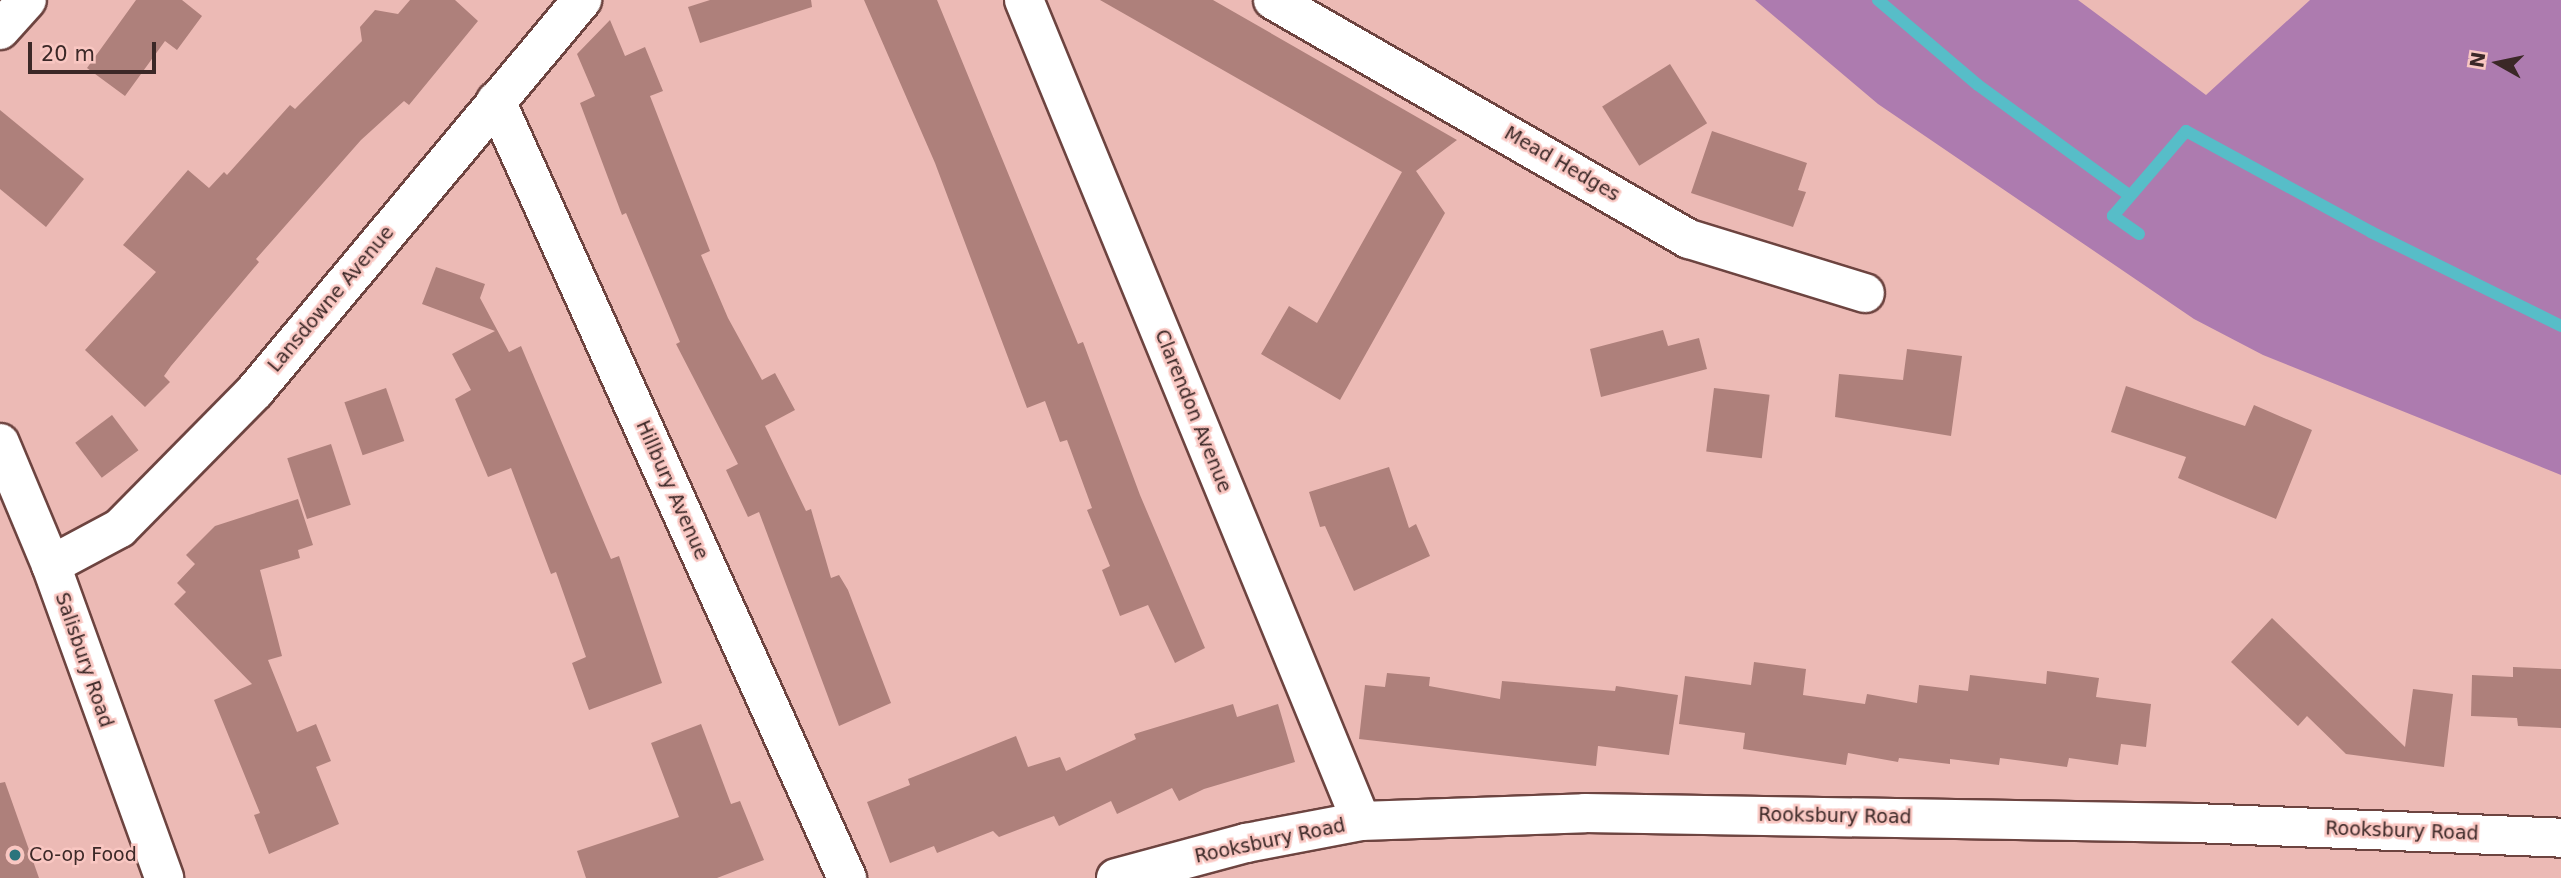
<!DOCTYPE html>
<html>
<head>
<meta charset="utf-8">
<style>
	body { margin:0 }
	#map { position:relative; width:2561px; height:878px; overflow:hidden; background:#ecbab5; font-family:"DejaVu Sans",sans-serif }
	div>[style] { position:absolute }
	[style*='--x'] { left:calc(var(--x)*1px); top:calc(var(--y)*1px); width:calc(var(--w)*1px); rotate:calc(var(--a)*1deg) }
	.forest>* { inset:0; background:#ad7baf }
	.stream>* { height:12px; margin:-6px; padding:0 6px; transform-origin:6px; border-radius:6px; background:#57bdc8 }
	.building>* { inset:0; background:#ae807b; transform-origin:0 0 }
	.roads { filter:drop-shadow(2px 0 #6d4440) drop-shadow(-2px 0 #6d4440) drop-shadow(0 2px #6d4440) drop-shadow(0 -2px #6d4440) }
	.minor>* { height:38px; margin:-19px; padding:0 19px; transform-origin:19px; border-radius:19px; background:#fff }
	.dots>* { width:19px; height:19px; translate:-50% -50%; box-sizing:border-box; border:4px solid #f9c7c2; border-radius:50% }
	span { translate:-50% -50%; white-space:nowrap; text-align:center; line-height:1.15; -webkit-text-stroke:5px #f9c7c2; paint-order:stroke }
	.street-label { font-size:19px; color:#3b2827 }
	.poi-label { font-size:19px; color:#3b2827 }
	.left { translate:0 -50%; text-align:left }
	.north { position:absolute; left:2463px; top:28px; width:70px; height:70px; -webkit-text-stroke:5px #f9c7c2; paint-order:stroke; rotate:279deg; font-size:19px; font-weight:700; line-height:28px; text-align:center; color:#3b2827 }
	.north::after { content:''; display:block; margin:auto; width:24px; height:32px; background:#3b2827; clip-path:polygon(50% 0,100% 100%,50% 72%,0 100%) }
	.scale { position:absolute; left:28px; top:42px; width:128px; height:32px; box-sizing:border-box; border:4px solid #3b2827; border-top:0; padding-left:9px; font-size:21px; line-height:24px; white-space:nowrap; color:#3b2827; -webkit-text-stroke:5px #f9c7c2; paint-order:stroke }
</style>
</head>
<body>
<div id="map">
	<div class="forest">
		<i style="clip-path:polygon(1755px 0,2078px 0,2206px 95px,2310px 0,2561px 0,2561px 475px,2263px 355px,2194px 319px,1878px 104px)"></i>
	</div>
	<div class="stream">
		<i style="--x:1878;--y:0;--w:131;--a:40.4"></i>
		<i style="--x:1978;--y:85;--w:187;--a:36.1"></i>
		<i style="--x:2139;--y:234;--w:32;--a:-145"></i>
		<i style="--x:2113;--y:216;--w:112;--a:-49.3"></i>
		<i style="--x:2186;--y:131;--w:211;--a:28.6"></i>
		<i style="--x:2371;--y:232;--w:212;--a:26.3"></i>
	</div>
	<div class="building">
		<i style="clip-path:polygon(136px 0,182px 0,202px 16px,177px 50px,165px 41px,125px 96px,87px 68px)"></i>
		<i style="clip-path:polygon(410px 0,455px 0,478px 21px,409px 105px,404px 101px,361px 140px,256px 259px,259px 262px,171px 366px,164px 376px,170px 382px,145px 407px,85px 350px,156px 272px,123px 245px,188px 170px,209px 188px,224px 172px,227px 175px,290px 105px,295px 109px,362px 41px,360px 27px,375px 10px,398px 14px)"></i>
		<i style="clip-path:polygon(710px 0,811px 0,812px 7px,700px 43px,688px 7px)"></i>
		<i style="clip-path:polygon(864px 0,937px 0,1078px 344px,1083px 342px,1140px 495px,1205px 648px,1175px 663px,1148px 605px,1120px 616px,1102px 570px,1110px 566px,1087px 510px,1092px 508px,1067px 440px,1060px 442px,1045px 401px,1027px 408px,935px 163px)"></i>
		<i style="clip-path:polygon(1100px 0,1213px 0,1457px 140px,1416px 171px,1445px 213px,1340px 400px,1261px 354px,1289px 306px,1317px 323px,1402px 172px)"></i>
		<i style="clip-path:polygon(610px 20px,625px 56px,645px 47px,663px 91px,650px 96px,710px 251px,701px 255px,728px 318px,762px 380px,775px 373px,795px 410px,765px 426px,806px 511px,811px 509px,831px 578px,839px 575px,848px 590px,891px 703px,839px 726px,759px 512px,748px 517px,726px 470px,738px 464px,676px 344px,680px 342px,626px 213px,622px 215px,580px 103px,595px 96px,577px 54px)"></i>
		<i style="left:1670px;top:64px;width:70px;height:80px;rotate:58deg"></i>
		<i style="clip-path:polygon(0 110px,84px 179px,46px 227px,0 189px)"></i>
		<i style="clip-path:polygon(1712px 131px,1807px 163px,1798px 190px,1806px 192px,1793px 227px,1691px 193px)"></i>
		<i style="clip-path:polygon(436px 267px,485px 284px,480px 298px,509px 352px,521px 346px,611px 559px,619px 556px,662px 683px,589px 710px,572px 663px,586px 657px,556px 572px,551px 574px,511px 468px,488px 477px,455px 399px,471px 390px,452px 354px,495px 331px,422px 304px)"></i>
		<i style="clip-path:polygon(1663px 330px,1668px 346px,1699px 338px,1707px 369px,1601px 397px,1590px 349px)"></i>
		<i style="clip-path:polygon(1907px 349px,1962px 356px,1951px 436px,1835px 417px,1839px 374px,1903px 380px)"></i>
		<i style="clip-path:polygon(2126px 386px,2245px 426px,2254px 405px,2312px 430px,2276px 519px,2178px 478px,2186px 457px,2111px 432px)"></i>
		<i style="left:386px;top:388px;width:56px;height:44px;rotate:71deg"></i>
		<i style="left:1714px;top:388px;width:56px;height:64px;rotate:7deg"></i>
		<i style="left:112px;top:415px;width:44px;height:46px;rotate:53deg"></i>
		<i style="left:331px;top:444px;width:64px;height:46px;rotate:72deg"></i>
		<i style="clip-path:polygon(1389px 467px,1409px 528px,1416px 524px,1430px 556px,1354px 591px,1325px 526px,1320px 527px,1309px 492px)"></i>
		<i style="clip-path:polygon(298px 499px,313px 545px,298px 550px,300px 558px,260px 570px,282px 656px,268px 660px,297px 732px,316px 724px,331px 761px,316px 767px,339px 824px,269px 854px,254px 815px,260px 813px,214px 700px,252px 684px,174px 604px,186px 592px,177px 583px,195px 564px,186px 555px,215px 526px)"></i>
		<i style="clip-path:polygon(2272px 618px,2405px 747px,2413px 689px,2453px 694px,2444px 767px,2346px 754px,2307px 716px,2298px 726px,2231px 662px)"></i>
		<i style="clip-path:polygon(1754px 662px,1806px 669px,1803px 695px,1865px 704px,1867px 694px,1917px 703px,1919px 685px,1968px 691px,1970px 675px,2046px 684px,2047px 671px,2099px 678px,2096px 697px,2151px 704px,2146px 747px,2121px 744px,2118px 765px,2069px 758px,2067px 767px,2000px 758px,1999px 765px,1950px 759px,1950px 764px,1899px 758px,1898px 762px,1848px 753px,1846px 765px,1743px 749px,1745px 733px,1679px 724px,1685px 676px,1751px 685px)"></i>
		<i style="clip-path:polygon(2513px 667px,2561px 669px,2561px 728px,2518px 726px,2517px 718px,2471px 716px,2472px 675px,2513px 677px)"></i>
		<i style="clip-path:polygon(1387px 673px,1430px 677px,1429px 686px,1500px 699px,1502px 681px,1615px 691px,1616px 686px,1678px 695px,1669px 755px,1598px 746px,1596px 766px,1359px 739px,1365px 685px,1385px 687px)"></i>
		<i style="clip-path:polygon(1233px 704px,1237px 717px,1278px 704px,1295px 762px,1204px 789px,1179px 801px,1172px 788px,1117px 814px,1111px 801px,1059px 826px,1054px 816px,999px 837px,993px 831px,937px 853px,934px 846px,890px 863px,867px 802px,910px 785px,908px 779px,1016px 736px,1028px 767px,1060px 757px,1066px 771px,1136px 739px,1134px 734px)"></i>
		<i style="clip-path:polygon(701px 724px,731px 804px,740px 801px,764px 860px,717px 878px,586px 878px,577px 851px,679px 817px,651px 743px)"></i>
		<i style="clip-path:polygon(5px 782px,39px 878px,0 878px,0 783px)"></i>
	</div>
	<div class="roads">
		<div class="minor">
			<i style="--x:1024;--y:0;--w:887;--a:67.68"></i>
			<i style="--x:1273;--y:0;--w:480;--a:29.9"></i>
			<i style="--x:1689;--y:239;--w:184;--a:17.1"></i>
			<i style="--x:0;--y:30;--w:40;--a:-48"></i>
			<i style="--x:496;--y:101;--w:853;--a:65.69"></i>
			<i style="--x:0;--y:443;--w:132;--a:67.3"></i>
			<i style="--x:51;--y:565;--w:333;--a:70.1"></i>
			<i style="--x:51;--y:565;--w:78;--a:-28.2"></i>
			<i style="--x:120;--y:528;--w:192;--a:-45.4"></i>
			<i style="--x:255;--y:391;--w:510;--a:-50.09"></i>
			<i style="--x:1116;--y:878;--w:135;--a:-15.1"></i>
			<i style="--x:1246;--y:843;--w:117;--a:-10.8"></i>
			<i style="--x:1361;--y:821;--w:224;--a:-2"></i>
			<i style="--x:1585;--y:813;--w:610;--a:0.94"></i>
			<i style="--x:2195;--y:823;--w:366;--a:2.3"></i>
		</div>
	</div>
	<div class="dots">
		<i style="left:15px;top:855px;background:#2b747c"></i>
	</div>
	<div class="street-label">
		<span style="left:1562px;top:164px;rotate:30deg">Mead Hedges</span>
		<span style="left:331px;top:299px;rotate:-50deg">Lansdowne Avenue</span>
		<span style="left:1193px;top:411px;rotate:68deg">Clarendon Avenue</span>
		<span style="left:672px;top:490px;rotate:66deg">Hillbury Avenue</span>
		<span style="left:84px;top:660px;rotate:71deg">Salisbury Road</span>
		<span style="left:1835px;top:816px;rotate:1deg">Rooksbury Road</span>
		<span style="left:2402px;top:831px;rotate:2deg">Rooksbury Road</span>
		<span style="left:1270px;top:841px;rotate:-12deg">Rooksbury Road</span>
	</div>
	<div class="poi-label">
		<span class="left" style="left:29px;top:855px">Co-op Food</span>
	</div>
	<div class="north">N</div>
	<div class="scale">20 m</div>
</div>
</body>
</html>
